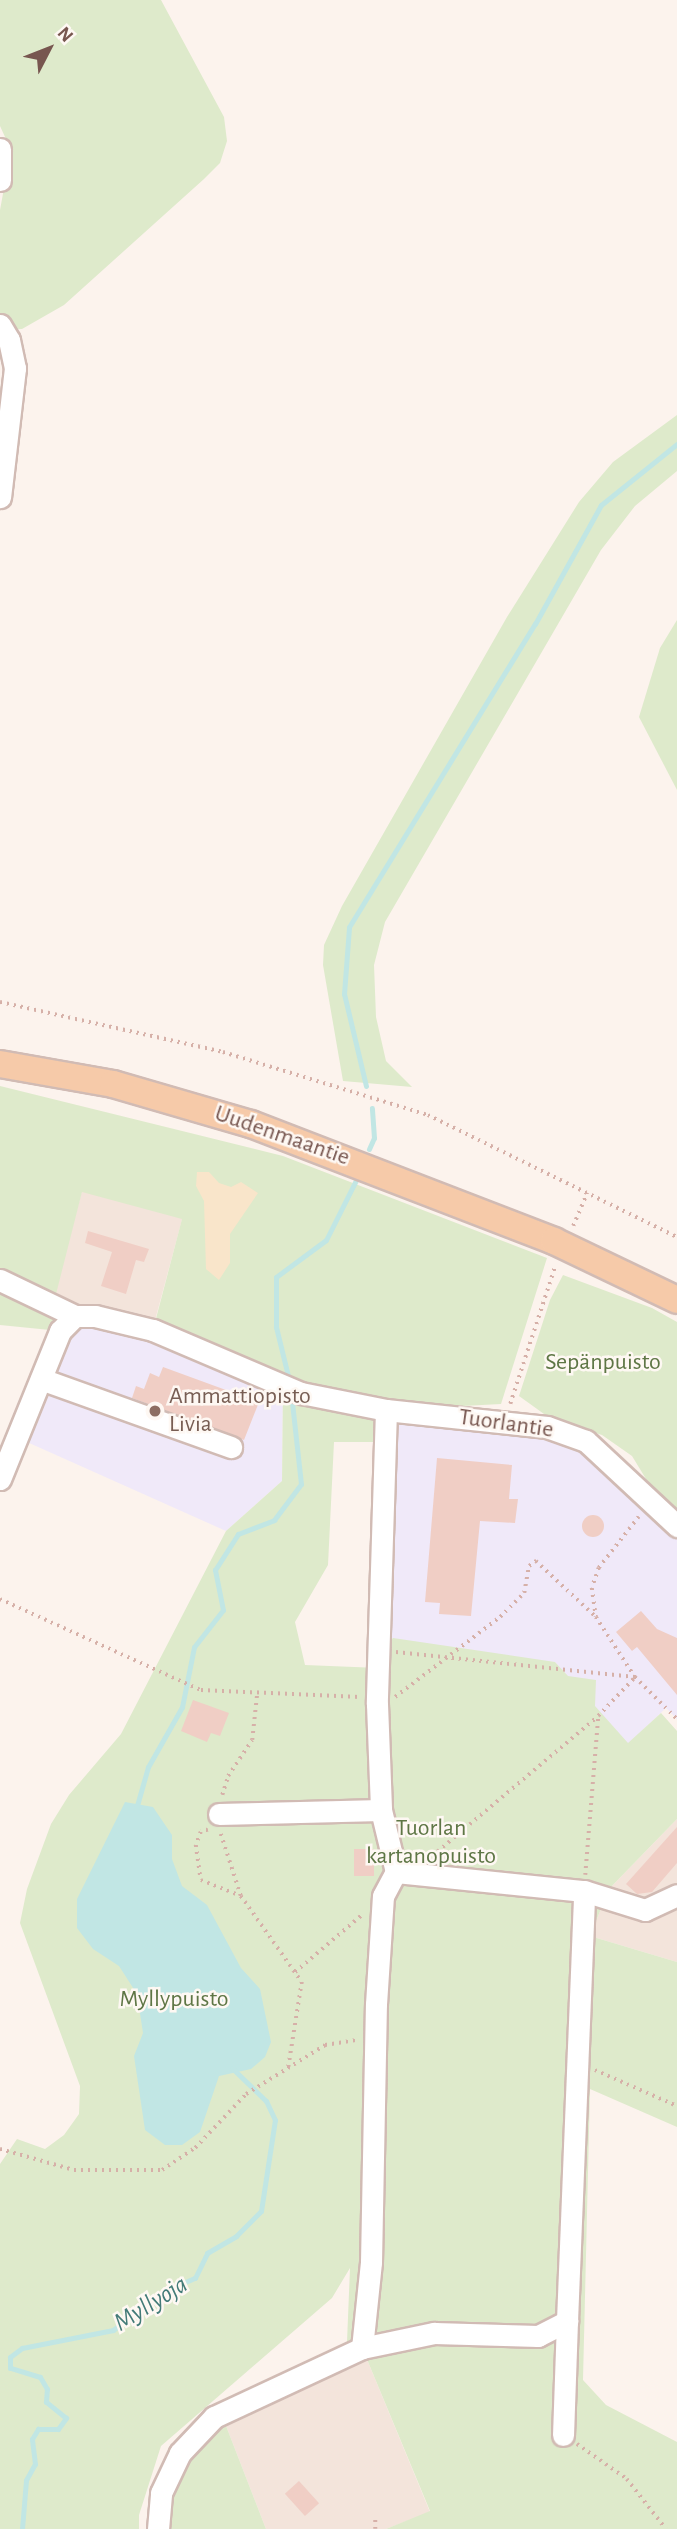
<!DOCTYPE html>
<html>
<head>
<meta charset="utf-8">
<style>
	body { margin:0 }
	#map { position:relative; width:677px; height:2529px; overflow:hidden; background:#fcf3ed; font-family:"Alegreya Sans",sans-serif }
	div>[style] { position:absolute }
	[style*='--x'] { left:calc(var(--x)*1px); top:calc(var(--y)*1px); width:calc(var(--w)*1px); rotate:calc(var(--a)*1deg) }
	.residential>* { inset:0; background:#f3e4db; transform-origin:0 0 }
	.education>* { inset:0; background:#f0e9f9 }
	.green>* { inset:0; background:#deeacb }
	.sand>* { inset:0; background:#f9e5ca }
	.water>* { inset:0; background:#c1e6e4 }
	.stream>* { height:5px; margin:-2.5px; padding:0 2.5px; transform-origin:2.5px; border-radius:2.5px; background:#c1e6e4 }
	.building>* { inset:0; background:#f0cec5; transform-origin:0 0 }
	.round { border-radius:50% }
	.path>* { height:3.5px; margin-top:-1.75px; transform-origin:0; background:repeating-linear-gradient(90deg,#d6b0a8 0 2px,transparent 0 7px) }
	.roads { filter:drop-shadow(2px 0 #d1bbb4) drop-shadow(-2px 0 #d1bbb4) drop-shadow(0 2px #d1bbb4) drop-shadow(0 -2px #d1bbb4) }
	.minor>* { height:21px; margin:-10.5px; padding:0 10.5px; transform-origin:10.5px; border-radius:10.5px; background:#fff }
	.major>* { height:26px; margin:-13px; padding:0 13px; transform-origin:13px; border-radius:13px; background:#f6caa9 }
	.dots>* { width:19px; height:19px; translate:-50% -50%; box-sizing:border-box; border:4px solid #fef8f3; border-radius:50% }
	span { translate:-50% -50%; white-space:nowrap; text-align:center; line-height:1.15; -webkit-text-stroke:5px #fef8f3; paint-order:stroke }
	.street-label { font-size:24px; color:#77564f }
	.park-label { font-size:24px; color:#5e7645 }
	.education-label { font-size:24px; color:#785e54 }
	.left { translate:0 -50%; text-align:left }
	.water-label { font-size:26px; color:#437b78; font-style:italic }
	.north { position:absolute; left:14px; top:14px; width:70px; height:70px; -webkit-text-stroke:5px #fef8f3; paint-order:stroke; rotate:48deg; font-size:19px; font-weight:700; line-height:28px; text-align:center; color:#77564f }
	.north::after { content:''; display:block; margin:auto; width:24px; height:32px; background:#77564f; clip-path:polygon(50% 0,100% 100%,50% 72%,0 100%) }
</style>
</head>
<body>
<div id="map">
	<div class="residential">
		<i style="left:82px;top:1191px;width:104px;height:114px;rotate:15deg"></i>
		<i style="clip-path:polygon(677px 1819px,677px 1962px,590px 1936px,609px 1889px)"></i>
		<i style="clip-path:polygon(366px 2357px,430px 2512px,386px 2529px,266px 2529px,223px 2418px)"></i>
	</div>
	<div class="education">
		<i style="clip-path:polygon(95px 1316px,283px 1385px,282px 1481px,226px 1531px,18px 1438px,60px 1331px)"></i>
		<i style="clip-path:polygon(386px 1410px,545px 1434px,581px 1450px,677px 1535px,677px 1719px,666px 1708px,628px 1744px,555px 1662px,380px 1651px)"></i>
	</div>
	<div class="green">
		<i style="clip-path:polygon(0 0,161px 0,224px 117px,227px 141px,220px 163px,204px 179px,64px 305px,22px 329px,0 330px,0 210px,11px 150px,0 126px)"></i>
		<i style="clip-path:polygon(677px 415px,677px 471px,635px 506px,601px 550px,385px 922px,374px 965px,376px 1017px,386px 1061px,412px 1087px,343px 1081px,323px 965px,324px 945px,342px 906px,507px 617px,579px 502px,613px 462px)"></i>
		<i style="clip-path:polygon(677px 620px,677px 790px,639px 717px,660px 648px)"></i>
		<i style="clip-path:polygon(0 1086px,283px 1156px,547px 1258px,501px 1404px,386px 1410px,385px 1442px,334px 1442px,328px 1565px,295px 1622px,305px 1665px,379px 1668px,380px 1651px,393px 1638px,555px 1662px,568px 1676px,596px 1680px,595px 1706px,628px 1743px,661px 1713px,677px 1731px,677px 1819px,609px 1889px,590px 1936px,677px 1962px,677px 2127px,590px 2089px,583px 2380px,606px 2405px,677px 2442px,677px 2529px,386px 2529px,430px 2511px,366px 2357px,347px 2342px,350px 2268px,332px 2298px,161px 2446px,139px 2515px,139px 2529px,0 2529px,0 2164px,17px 2139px,45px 2149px,64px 2135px,79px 2114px,80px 2086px,20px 1923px,27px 1889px,51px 1824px,69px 1795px,121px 1734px,226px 1531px,282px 1481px,283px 1385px,153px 1330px,182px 1219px,82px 1192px,54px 1302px,60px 1331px,0 1325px)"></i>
		<i style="clip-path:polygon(563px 1275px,652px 1308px,677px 1322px,677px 1516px,657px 1497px,632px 1456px,602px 1435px,551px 1419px,519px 1396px,550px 1300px)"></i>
		<i style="clip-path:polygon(223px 2418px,266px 2529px,165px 2529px,165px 2512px,179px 2472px)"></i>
	</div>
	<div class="sand">
		<i style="clip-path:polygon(197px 1172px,209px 1172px,219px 1183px,231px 1187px,241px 1182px,258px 1193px,230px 1234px,230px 1263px,219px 1280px,206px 1269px,204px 1201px,196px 1186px)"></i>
	</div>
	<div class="water">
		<i style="clip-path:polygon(125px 1802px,153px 1807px,172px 1835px,172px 1859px,182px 1886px,207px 1905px,241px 1968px,260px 1989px,271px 2042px,265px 2057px,251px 2069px,219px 2076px,200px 2132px,182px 2145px,165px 2145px,145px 2130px,134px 2056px,143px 2033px,137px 1994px,119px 1966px,93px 1949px,77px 1928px,77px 1899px)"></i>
	</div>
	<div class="stream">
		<i style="--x:366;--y:1086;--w:95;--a:-103.4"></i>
		<i style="--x:344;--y:994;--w:67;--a:-85.7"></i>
		<i style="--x:349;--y:927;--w:356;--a:-58.5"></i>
		<i style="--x:535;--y:624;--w:136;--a:-61"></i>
		<i style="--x:601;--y:505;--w:97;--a:-38.8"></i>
		<i style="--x:369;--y:1149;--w:12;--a:-66"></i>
		<i style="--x:374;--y:1138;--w:30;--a:-94"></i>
		<i style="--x:290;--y:1384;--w:59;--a:-103.8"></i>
		<i style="--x:276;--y:1327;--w:50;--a:-90"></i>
		<i style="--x:276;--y:1277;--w:62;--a:-36.5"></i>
		<i style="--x:326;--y:1240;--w:67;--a:-63.4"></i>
		<i style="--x:136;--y:1809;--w:44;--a:-74.1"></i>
		<i style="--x:148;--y:1767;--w:69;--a:-60.5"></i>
		<i style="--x:182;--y:1707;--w:61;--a:-78.7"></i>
		<i style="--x:194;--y:1647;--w:47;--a:-51.9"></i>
		<i style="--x:223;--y:1610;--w:41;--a:-101.3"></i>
		<i style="--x:215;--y:1570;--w:43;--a:-57.4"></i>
		<i style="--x:238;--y:1534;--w:39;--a:-21"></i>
		<i style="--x:274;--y:1520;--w:45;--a:-53.1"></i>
		<i style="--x:301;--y:1484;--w:91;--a:-96.3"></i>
		<i style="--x:22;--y:2529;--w:49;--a:-85.3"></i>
		<i style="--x:26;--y:2480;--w:18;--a:-61"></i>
		<i style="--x:35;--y:2464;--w:25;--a:-97"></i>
		<i style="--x:32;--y:2439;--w:12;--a:-59"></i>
		<i style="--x:38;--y:2429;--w:20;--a:0"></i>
		<i style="--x:58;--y:2429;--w:14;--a:-54"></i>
		<i style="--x:66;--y:2418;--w:26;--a:-141"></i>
		<i style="--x:46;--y:2402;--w:13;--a:-86"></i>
		<i style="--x:47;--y:2389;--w:14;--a:-120"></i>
		<i style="--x:40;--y:2377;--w:31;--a:-163"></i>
		<i style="--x:10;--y:2368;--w:11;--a:-90"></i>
		<i style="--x:10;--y:2357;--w:15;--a:-37"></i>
		<i style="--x:22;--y:2348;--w:93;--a:-11.2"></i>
		<i style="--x:113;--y:2330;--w:63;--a:-37.2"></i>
		<i style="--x:163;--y:2292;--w:35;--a:-24"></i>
		<i style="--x:195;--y:2278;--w:28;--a:-64"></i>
		<i style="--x:207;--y:2253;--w:34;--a:-30"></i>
		<i style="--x:236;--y:2236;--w:35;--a:-45"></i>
		<i style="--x:261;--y:2211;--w:92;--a:-81.3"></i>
		<i style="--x:275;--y:2120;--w:21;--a:-115"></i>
		<i style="--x:266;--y:2101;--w:47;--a:-135.9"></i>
	</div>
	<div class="building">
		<i style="clip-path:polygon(88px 1231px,149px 1249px,144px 1262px,136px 1260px,126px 1294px,101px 1286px,112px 1252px,85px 1243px)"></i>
		<i style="clip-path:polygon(163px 1367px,259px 1402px,244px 1440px,132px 1398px,136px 1386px,144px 1389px,150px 1373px,159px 1377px)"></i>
		<i style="clip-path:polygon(437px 1458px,512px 1465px,509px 1499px,518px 1499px,515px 1523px,480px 1521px,471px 1616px,439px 1614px,440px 1603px,425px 1602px)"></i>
		<i class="round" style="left:582px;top:1515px;width:22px;height:22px"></i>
		<i style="clip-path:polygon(641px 1611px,657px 1629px,677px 1638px,677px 1695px,637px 1647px,632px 1651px,616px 1632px)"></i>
		<i style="clip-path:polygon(193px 1700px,229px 1713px,220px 1736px,211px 1733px,207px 1742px,181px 1731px)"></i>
		<i style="clip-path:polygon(677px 1827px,677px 1863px,652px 1892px,637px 1894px,626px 1884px)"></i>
		<i style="left:374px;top:1849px;width:27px;height:20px;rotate:90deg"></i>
		<i style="left:299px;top:2481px;width:30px;height:19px;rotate:48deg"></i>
	</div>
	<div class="path">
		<i style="--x:0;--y:1002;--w:229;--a:12.6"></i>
		<i style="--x:223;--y:1052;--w:214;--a:17.1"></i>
		<i style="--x:428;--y:1115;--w:277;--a:26.1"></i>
		<i style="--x:573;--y:1226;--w:36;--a:-67"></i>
		<i style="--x:510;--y:1404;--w:145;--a:-71.9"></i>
		<i style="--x:639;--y:1517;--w:65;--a:128.1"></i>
		<i style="--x:599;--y:1568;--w:21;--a:109"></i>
		<i style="--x:592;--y:1588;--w:29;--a:82"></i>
		<i style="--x:596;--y:1617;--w:72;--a:57"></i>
		<i style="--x:635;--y:1677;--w:59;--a:45"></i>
		<i style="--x:0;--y:1599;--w:221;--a:24.4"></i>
		<i style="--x:201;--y:1690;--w:159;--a:2.5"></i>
		<i style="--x:396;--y:1652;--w:240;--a:6"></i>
		<i style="--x:395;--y:1697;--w:132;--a:-37.3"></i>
		<i style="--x:500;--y:1617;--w:34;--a:-45"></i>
		<i style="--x:524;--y:1593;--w:27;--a:-80"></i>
		<i style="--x:529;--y:1566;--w:9;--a:-36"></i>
		<i style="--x:536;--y:1561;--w:82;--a:43"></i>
		<i style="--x:222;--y:1795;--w:20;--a:-72"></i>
		<i style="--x:228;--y:1776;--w:43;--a:-56.3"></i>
		<i style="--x:252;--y:1740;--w:47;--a:-83.9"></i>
		<i style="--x:208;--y:1830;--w:7;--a:164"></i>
		<i style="--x:201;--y:1832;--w:14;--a:111"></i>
		<i style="--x:196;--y:1845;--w:35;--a:82"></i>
		<i style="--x:201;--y:1880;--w:43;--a:21.8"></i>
		<i style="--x:221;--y:1834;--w:65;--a:72.1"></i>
		<i style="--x:241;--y:1896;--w:105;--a:54.7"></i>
		<i style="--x:302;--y:1982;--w:89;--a:99"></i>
		<i style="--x:432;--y:1856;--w:217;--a:-40.1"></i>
		<i style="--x:598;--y:1716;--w:54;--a:-46.5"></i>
		<i style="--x:585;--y:1875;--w:160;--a:-85.3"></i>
		<i style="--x:295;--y:1972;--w:89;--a:-40.5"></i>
		<i style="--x:595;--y:2070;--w:90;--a:23.7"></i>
		<i style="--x:0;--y:2149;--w:77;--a:15.8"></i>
		<i style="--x:74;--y:2170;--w:88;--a:0"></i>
		<i style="--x:162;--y:2170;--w:40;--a:-34"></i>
		<i style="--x:195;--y:2148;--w:74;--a:-46.6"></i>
		<i style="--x:246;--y:2094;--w:93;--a:-31.8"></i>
		<i style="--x:325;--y:2045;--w:31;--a:-9"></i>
		<i style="--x:577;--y:2444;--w:61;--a:35"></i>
		<i style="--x:627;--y:2479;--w:63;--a:52"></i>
		<i style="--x:375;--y:2529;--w:12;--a:-90"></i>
	</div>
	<div class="roads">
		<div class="minor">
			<i style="--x:0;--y:149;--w:31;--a:90"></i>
			<i style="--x:0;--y:325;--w:17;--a:59"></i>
			<i style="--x:9;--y:340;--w:29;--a:78"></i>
			<i style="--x:15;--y:368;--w:130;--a:96.6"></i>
			<i style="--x:0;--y:1280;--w:83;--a:25.6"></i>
			<i style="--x:75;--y:1316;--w:20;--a:0"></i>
			<i style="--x:95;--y:1316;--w:60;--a:13.6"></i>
			<i style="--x:153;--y:1330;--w:161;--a:23.1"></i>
			<i style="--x:301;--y:1393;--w:87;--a:11.3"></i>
			<i style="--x:386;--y:1410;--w:162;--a:6"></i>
			<i style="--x:547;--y:1427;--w:41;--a:19.7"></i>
			<i style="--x:586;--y:1441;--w:125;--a:43"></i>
			<i style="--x:41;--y:1379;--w:202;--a:19.7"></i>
			<i style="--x:386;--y:1410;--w:294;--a:91.8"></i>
			<i style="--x:377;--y:1704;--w:106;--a:87.8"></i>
			<i style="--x:381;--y:1810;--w:64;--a:76.4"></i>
			<i style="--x:396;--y:1872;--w:189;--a:5.8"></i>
			<i style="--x:584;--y:1891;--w:64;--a:17.3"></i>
			<i style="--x:645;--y:1910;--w:35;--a:-25"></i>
			<i style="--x:0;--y:1479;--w:160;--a:-67.9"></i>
			<i style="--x:60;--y:1331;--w:21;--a:-45"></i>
			<i style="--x:219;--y:1814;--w:162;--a:-1.4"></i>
			<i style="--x:567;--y:2321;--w:430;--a:-87.7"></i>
			<i style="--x:362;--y:2348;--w:74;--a:-11.8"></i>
			<i style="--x:434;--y:2333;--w:104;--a:1.7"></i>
			<i style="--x:538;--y:2336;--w:33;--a:-27"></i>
			<i style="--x:567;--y:2321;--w:114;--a:92"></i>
			<i style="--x:158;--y:2529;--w:36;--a:-85"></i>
			<i style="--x:161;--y:2493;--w:44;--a:-64.6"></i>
			<i style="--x:180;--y:2453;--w:50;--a:-46.6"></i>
			<i style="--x:214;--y:2417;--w:163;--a:-25"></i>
			<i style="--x:362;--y:2348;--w:86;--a:-84"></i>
			<i style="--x:371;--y:2262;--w:258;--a:-88.9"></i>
			<i style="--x:376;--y:2004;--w:108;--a:-86.3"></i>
			<i style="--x:383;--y:1896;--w:27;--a:-62"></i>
		</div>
		<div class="major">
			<i style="--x:0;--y:1064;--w:115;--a:10"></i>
			<i style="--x:113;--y:1084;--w:144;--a:16.2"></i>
			<i style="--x:251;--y:1124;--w:325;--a:21.1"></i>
			<i style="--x:554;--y:1241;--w:136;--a:25.6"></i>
		</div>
	</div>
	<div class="dots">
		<i style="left:155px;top:1411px;background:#8d6e63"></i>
	</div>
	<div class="street-label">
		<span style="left:282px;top:1136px;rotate:19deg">Uudenmaantie</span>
		<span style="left:506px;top:1424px;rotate:8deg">Tuorlantie</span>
	</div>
	<div class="park-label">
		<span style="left:603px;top:1363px">Sepänpuisto</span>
		<span style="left:431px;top:1843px">Tuorlan<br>kartanopuisto</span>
		<span style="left:174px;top:2000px">Myllypuisto</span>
	</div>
	<div class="education-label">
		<span class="left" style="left:169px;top:1411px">Ammattiopisto<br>Livia</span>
	</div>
	<div class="water-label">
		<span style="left:151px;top:2304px;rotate:-32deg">Myllyoja</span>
	</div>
	<div class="north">N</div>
</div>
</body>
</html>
